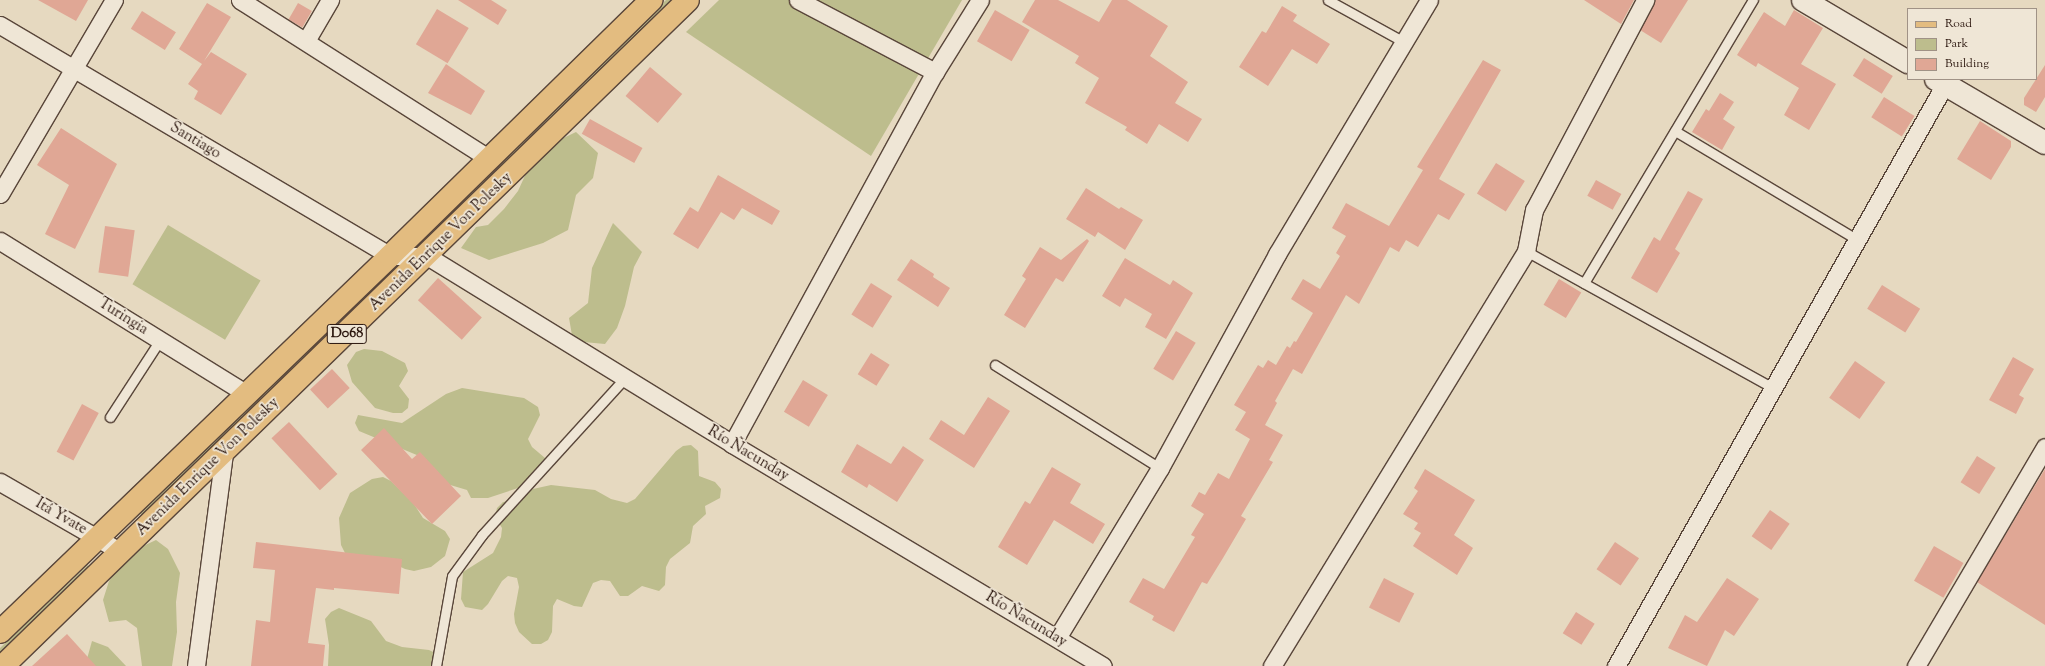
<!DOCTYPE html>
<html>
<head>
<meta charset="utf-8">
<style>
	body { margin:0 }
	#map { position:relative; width:2045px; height:666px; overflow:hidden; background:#e6d9c0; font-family:"Sorts Mill Goudy",serif }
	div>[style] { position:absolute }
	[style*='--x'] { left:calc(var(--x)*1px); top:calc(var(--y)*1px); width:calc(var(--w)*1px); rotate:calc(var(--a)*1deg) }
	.green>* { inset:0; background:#bdbd8d; transform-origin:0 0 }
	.building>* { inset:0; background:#e0a795; transform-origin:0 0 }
	.roads { filter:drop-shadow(1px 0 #59463a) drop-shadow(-1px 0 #59463a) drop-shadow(0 1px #59463a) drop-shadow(0 -1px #59463a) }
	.service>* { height:9px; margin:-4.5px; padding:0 4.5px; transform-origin:4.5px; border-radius:4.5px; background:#efe6d6 }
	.minor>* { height:17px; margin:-8.5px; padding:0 8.5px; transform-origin:8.5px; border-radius:8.5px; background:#efe6d6 }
	.tertiary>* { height:22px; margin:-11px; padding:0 11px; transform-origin:11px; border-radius:11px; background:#efe6d6 }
	.primary>* { height:22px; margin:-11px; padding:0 11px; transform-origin:11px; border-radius:11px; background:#e3bc80 }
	span { translate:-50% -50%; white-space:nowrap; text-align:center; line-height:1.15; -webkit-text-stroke:3.5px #efe6d6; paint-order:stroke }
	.shield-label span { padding:1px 3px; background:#efe6d6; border:1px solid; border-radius:3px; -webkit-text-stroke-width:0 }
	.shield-label { font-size:14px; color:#2a150d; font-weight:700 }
	.street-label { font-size:15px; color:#2a150d }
	.legend { position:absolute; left:1907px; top:8px; width:130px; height:72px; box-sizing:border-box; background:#efe6d6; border:1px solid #a09286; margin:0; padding:5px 7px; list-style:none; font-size:12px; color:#2a150d }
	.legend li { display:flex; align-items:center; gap:8px; height:20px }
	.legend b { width:20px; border:1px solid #a09286 }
</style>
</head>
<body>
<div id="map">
	<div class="green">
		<i style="clip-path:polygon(666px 0,672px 0,443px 224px,442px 220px)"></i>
		<i style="clip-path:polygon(719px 0,962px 0,871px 156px,686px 32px)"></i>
		<i style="clip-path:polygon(576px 132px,598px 153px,593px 178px,576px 195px,568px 230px,543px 243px,489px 260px,461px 248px,476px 227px,488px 225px,504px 209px,518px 191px,528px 169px,549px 145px)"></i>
		<i style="clip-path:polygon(613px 223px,642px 252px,634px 267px,625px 306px,617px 328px,605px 344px,573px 341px,569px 318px,588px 303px,592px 268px)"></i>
		<i style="left:168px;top:225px;width:108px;height:69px;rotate:31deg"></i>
		<i style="clip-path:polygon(388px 273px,392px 274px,143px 515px,140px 514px)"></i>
		<i style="clip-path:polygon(364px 349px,382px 351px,405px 363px,408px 371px,399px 386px,409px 399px,408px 408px,402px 413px,393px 413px,375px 408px,352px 382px,347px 365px,356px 352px)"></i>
		<i style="clip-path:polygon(462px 388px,524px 398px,538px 407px,540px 415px,528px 439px,532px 447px,545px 458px,548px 466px,544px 474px,521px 487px,488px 498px,471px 498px,467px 490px,447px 484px,424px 458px,359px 431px,355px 423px,358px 415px,402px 423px,446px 394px)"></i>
		<i style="clip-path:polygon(691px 445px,698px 451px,699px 476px,715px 482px,721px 489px,720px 498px,705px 506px,706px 514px,693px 526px,690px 543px,670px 559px,666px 567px,665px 585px,659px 591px,642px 586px,628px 596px,620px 596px,610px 581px,601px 580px,593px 583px,582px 607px,574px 606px,557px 599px,553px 606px,552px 632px,548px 640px,541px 644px,532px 644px,519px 632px,515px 623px,514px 614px,519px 587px,517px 578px,508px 576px,502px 581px,488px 604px,482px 610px,465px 607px,461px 599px,463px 572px,493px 553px,501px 537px,502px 528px,495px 517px,497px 508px,503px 502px,519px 499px,533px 489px,551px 485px,595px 490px,611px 499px,627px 503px,635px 499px,676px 451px,683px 446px)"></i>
		<i style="clip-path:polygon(383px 477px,391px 481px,414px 504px,423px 518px,445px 531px,450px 539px,445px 556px,431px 567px,414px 571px,405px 569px,390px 562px,345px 553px,341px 545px,339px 518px,350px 493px,372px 479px)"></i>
		<i style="clip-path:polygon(156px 540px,168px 549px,180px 573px,176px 602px,177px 632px,172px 666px,142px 666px,137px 628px,126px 620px,109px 622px,103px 600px,109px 581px,117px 569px,139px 548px)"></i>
		<i style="clip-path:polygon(88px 565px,89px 569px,0 654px,0 648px)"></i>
		<i style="clip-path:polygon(339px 608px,371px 621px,386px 641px,402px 647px,429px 650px,437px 654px,440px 666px,328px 666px,329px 645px,325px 619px,331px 612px)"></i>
		<i style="clip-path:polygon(92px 641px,108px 647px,126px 666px,85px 666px)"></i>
	</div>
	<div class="building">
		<i style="clip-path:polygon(38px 0,88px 0,76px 21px)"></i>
		<i style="clip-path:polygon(458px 0,491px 0,507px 10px,498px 25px)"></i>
		<i style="clip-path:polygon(1035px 0,1058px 0,1099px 22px,1112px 0,1127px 0,1168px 26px,1150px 56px,1188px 82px,1175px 103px,1202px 119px,1188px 142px,1159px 124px,1147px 144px,1125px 130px,1127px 127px,1085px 103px,1099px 78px,1075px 63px,1079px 56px,1022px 22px)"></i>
		<i style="clip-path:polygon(1584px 0,1634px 0,1621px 24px)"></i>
		<i style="clip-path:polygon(1655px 0,1688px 0,1661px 43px,1640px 30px)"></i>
		<i style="clip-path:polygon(207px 3px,231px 17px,204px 61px,211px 52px,247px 74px,221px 115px,194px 99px,198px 91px,188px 84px,202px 64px,179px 49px)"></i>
		<i style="left:298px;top:3px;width:16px;height:19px;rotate:30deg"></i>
		<i style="clip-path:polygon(1282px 6px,1297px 15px,1293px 21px,1330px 44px,1317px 64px,1292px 49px,1268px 86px,1239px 67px,1262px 31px,1266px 33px)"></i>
		<i style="left:437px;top:9px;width:37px;height:41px;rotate:31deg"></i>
		<i style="left:995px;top:10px;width:40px;height:36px;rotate:30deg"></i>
		<i style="clip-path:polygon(1794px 10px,1823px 28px,1801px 64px,1836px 84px,1809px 130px,1784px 115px,1799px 88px,1758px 63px,1756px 67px,1737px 55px,1764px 12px,1785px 26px)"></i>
		<i style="left:142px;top:11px;width:40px;height:21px;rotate:32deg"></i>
		<i style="left:1864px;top:58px;width:34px;height:21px;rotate:32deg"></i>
		<i style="clip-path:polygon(1483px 60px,1501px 70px,1439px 179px,1465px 194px,1449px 220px,1438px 214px,1418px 247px,1406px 240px,1399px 252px,1390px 247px,1359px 304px,1346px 295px,1302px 374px,1293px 369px,1275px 401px,1277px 403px,1265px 425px,1283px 435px,1269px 460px,1273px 462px,1241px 516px,1246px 519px,1223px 558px,1207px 584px,1202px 582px,1174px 632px,1152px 620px,1154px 616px,1129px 602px,1143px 578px,1164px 589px,1195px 537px,1191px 535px,1204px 514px,1191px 506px,1199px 492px,1205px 495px,1218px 473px,1229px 479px,1250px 439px,1235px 430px,1246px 412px,1234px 405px,1258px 365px,1263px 368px,1268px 360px,1276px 365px,1287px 346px,1290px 348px,1294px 341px,1296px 342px,1313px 313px,1291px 299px,1303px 279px,1320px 289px,1340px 256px,1336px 253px,1346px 236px,1332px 228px,1346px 203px,1389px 226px,1423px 170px,1417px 167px)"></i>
		<i style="clip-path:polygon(446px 64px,485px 91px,471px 115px,428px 93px)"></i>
		<i style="clip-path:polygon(2045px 65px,2045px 97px,2036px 112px,2024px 105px,2024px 98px)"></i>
		<i style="left:650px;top:67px;width:42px;height:38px;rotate:40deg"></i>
		<i style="clip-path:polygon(1720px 93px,1734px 102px,1723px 119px,1735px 127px,1722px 150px,1692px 132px,1706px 109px,1709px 111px)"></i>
		<i style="left:1884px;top:97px;width:36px;height:24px;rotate:32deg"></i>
		<i style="left:590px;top:119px;width:60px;height:17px;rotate:29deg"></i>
		<i style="clip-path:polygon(1980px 121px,2011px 141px,2011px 147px,1991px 180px,1957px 159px)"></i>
		<i style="clip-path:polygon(61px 128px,117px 164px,75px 249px,45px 234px,69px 185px,37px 165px)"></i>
		<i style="left:1496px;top:163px;width:34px;height:36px;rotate:32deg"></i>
		<i style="clip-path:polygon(718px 175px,780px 211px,772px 225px,742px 208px,734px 220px,721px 212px,698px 249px,673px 234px,690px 207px,698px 212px)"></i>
		<i style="left:1596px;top:180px;width:29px;height:18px;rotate:29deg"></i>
		<i style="clip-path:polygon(1086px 188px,1119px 209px,1121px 207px,1143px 220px,1125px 250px,1098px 232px,1095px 237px,1066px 219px)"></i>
		<i style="clip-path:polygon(1688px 191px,1703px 199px,1675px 249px,1680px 253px,1657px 293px,1631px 278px,1654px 237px,1660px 241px)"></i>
		<i style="left:105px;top:226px;width:30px;height:47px;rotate:8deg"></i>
		<i style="clip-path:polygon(1087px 239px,1089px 241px,1063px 282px,1056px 278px,1025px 328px,1004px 315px,1026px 279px,1022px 276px,1040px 247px,1061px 260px)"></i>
		<i style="clip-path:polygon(1125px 258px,1170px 285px,1173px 280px,1193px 293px,1166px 339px,1145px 327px,1152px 314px,1125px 298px,1120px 307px,1102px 296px)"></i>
		<i style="clip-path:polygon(911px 259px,934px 274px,933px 277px,950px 288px,938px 307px,897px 280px)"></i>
		<i style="left:438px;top:278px;width:59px;height:30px;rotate:42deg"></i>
		<i style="left:1559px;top:279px;width:26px;height:30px;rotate:31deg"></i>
		<i style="left:871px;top:283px;width:25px;height:37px;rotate:32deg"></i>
		<i style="left:1882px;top:285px;width:45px;height:28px;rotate:32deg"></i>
		<i style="left:1176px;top:331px;width:23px;height:44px;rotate:31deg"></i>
		<i style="left:871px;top:353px;width:22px;height:25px;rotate:32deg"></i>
		<i style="clip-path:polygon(2013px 357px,2034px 369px,2019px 395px,2024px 398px,2016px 414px,1989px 400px)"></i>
		<i style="left:1855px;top:361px;width:37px;height:45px;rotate:35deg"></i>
		<i style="left:332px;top:369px;width:26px;height:30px;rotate:47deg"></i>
		<i style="left:803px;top:380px;width:29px;height:37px;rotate:31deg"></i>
		<i style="clip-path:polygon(988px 397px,1010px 411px,974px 468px,929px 439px,941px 420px,964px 435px)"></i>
		<i style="left:82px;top:404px;width:19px;height:54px;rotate:28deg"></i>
		<i style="left:289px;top:422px;width:71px;height:24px;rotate:47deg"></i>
		<i style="clip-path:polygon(384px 428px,412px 459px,420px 452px,461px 496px,432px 524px,361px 450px)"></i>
		<i style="clip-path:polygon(857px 444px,891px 464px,903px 446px,924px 460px,897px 502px,869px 484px,867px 488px,841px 472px)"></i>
		<i style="left:1977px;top:456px;width:22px;height:31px;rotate:32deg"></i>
		<i style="clip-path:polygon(1052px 467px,1081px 484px,1070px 503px,1105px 524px,1093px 544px,1054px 520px,1027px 565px,998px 547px,1025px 501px,1030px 504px)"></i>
		<i style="clip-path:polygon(1425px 469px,1475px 500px,1454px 535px,1473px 548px,1457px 575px,1413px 546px,1421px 533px,1414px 529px,1418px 523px,1403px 514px,1418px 491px,1414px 488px)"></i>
		<i style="clip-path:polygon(2045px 469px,2045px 625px,1977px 582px)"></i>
		<i style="left:1770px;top:510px;width:24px;height:32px;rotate:35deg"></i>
		<i style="clip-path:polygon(256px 542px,402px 559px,399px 594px,334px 588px,334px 590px,316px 588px,308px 643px,325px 645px,323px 666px,251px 666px,256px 620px,270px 622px,275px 570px,253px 568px)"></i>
		<i style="left:1615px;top:542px;width:29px;height:33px;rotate:34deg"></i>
		<i style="left:1934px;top:546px;width:34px;height:40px;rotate:30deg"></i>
		<i style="left:1384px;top:578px;width:34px;height:33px;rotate:27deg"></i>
		<i style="clip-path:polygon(1727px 578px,1759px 599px,1734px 636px,1725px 630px,1707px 666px,1668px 648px,1685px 615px,1697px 622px)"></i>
		<i style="left:1576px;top:612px;width:22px;height:25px;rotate:32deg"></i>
		<i style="clip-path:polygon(67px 634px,96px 666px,32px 666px)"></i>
	</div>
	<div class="roads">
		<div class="service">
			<i style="--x:1328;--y:0;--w:87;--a:28.9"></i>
			<i style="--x:1675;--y:131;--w:211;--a:30.8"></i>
			<i style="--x:1526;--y:251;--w:282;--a:29"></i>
			<i style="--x:1584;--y:283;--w:330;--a:-59.2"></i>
			<i style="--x:995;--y:365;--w:195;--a:32"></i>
			<i style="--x:110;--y:417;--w:92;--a:-57"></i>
			<i style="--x:436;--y:666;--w:91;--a:-79.9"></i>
			<i style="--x:452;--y:576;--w:51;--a:-53.8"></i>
			<i style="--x:482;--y:535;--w:212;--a:-47.7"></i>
		</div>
		<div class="minor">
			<i style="--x:240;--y:0;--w:296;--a:32.5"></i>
			<i style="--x:798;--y:0;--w:155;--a:27.7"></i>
			<i style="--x:0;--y:25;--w:453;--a:30.6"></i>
			<i style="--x:390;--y:256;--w:37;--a:0"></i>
			<i style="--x:427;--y:256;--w:358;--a:31.6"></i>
			<i style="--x:732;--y:444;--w:432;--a:30.9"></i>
			<i style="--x:306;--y:41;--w:48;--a:-59.7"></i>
			<i style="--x:0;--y:194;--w:225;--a:-59.6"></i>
			<i style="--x:0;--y:241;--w:291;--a:31.8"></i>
			<i style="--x:732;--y:444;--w:424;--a:-61.4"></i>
			<i style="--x:935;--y:72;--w:85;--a:-58"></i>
			<i style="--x:0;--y:482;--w:140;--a:30"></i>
			<i style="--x:1057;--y:638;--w:199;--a:-58.8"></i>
			<i style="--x:1160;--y:468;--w:244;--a:-61.3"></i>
			<i style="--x:1277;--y:254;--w:296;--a:-59.1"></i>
			<i style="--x:196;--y:666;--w:216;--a:-82.5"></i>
			<i style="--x:1272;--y:666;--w:487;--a:-58.5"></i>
			<i style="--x:1526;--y:251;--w:42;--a:-79"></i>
			<i style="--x:1534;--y:210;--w:238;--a:-62.1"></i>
			<i style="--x:1616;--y:666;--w:669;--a:-60.52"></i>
			<i style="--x:1916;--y:666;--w:254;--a:-59.5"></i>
		</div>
		<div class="tertiary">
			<i style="--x:1803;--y:0;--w:122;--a:30.6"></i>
			<i style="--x:1936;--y:79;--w:126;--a:30.4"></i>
		</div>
		<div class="primary">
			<i style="--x:0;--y:632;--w:542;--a:-43.95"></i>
			<i style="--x:390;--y:256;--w:366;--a:-44.4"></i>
			<i style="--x:3;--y:666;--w:955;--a:-44.19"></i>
		</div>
	</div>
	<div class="shield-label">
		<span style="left:347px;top:334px">D068</span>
	</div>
	<div class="street-label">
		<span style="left:195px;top:141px;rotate:31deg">Santiago</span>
		<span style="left:441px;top:242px;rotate:-44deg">Avenida Enrique Von Polesky</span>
		<span style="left:123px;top:317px;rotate:32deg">Turingia</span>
		<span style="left:748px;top:454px;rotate:31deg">Río Ñacunday</span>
		<span style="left:208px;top:467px;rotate:-44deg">Avenida Enrique Von Polesky</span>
		<span style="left:61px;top:517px;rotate:30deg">Itá Yvate</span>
		<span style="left:1026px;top:620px;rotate:31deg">Río Ñacunday</span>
	</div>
	<ul class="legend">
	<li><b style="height:5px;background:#e3bc80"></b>Road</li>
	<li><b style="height:11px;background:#bdbd8d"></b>Park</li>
	<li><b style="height:11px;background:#e0a795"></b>Building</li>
	</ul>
</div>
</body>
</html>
